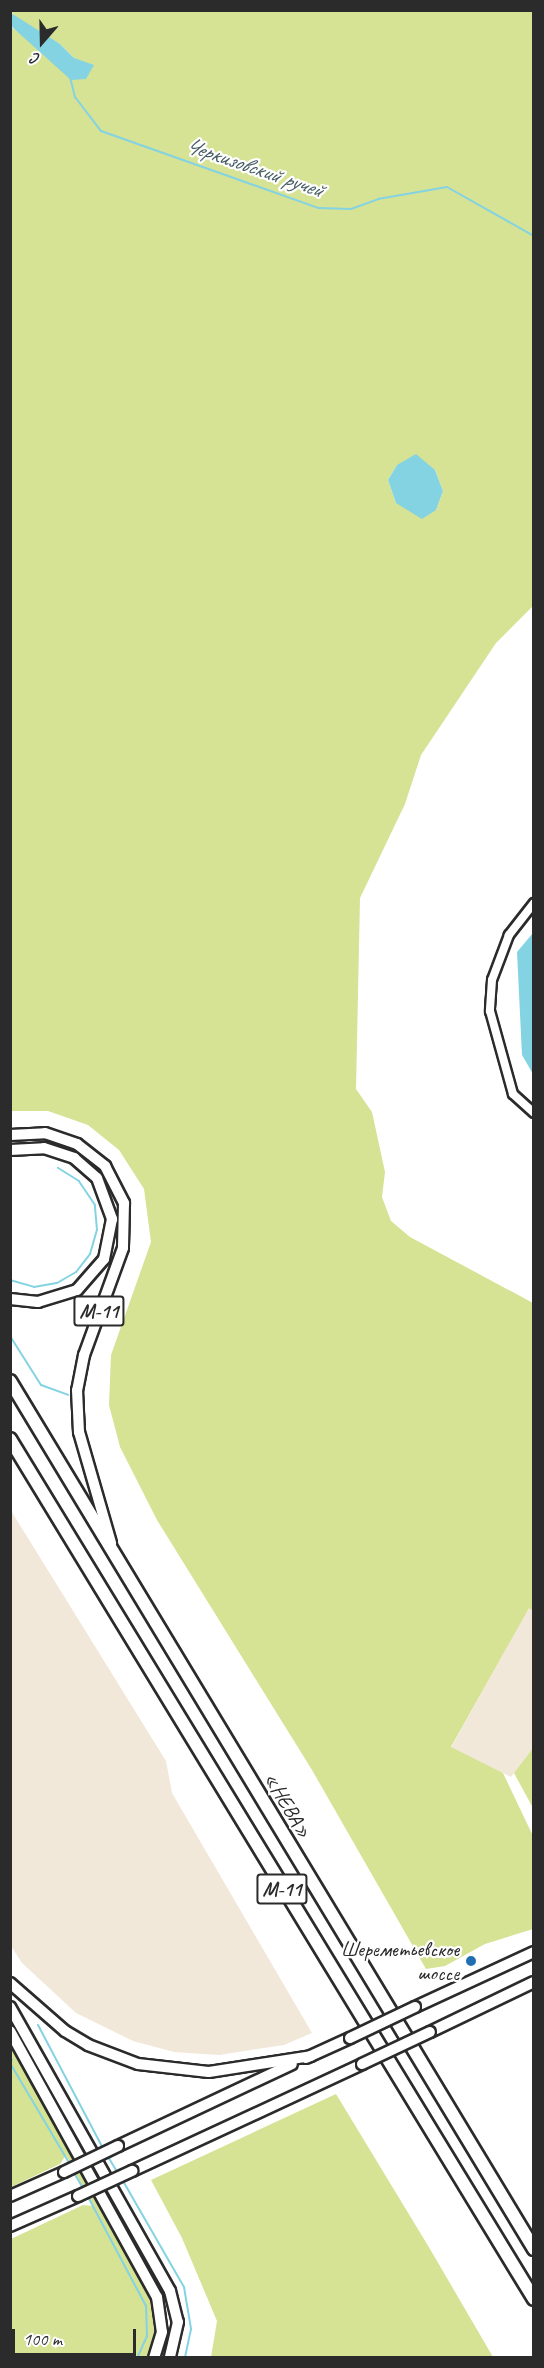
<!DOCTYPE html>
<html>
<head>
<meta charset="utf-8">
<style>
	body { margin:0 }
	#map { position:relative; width:544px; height:2368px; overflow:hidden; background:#fff; font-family:Caveat,sans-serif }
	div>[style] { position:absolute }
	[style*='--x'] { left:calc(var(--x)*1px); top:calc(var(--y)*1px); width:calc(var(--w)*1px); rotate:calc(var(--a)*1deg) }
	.built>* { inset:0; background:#f1e8da }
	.green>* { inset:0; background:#d6e294 }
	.water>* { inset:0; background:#84d3e2 }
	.stream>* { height:2px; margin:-1px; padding:0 1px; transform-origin:1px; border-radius:1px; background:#84d3e2 }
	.roads { filter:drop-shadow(2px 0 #2b2b2b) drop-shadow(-2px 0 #2b2b2b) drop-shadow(0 2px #2b2b2b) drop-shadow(0 -2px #2b2b2b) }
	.minor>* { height:8px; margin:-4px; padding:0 4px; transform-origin:4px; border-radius:4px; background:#fff }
	.major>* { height:10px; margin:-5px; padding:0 5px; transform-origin:5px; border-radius:5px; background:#fff }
	.highway>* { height:12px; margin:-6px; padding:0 6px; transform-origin:6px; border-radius:6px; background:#fff }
	.bridges { filter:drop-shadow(2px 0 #2b2b2b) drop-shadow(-2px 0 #2b2b2b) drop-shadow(0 2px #2b2b2b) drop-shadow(0 -2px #2b2b2b) }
	.major-bridge>* { height:10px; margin:-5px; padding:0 5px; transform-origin:5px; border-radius:5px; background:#fff }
	.dots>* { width:16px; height:16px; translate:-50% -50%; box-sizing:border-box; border:3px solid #fff; border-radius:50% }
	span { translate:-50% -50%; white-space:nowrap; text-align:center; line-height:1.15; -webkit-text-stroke:4.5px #fff; paint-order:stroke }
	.shield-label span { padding:2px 4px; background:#fff; border:2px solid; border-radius:4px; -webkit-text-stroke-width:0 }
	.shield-label { font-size:20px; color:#2b2b2b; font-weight:700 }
	.street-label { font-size:21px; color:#2b2b2b }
	.poi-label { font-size:21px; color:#2b2b2b }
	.right { translate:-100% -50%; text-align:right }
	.water-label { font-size:22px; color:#465d62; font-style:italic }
	.frame { position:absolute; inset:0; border:12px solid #2b2b2b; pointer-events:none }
	.north { position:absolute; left:12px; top:12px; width:60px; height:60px; -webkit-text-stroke:4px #fff; paint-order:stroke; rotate:200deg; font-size:16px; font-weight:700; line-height:24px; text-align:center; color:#2b2b2b }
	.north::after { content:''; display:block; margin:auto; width:21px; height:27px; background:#2b2b2b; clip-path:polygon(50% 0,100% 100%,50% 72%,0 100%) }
	.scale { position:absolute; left:12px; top:2329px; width:124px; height:27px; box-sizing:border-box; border:3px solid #2b2b2b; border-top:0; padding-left:8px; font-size:18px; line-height:21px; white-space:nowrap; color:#2b2b2b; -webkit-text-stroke:4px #fff; paint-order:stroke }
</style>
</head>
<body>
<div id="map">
	<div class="built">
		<i style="clip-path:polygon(10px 1509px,166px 1761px,172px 1793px,312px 2033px,284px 2045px,219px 2055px,174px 2052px,133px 2041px,76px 2013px,22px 1963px,11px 1946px)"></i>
		<i style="clip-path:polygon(529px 1607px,534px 1611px,533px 1748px,511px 1777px,451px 1748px)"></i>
	</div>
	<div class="green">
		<i style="clip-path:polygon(evenodd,11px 11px,533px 11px,533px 606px,496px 643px,421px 755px,405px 804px,360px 898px,356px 1089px,372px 1112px,385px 1172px,382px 1197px,391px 1221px,410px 1237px,533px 1303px,533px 1611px,529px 1608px,451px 1747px,503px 1773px,533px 1836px,533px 1929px,485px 1944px,445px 1966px,426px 1969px,312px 1770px,157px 1520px,120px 1447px,109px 1405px,111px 1355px,151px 1242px,144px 1189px,119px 1150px,88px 1125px,48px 1111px,11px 1111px,10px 26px,26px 38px,74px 58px,60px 44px,18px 21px,11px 11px,397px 465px,435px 470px,443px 491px,436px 510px,396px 503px,388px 480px,397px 465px)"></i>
		<i style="clip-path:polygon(533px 1748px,533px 1808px,514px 1773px)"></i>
		<i style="clip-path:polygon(10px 2042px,152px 2298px,157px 2331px,147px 2357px,11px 2357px,11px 2239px,83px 2205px,93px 2206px,66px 2155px,60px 2164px,11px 2187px)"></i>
		<i style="clip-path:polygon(336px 2094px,430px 2249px,493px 2357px,211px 2357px,217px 2321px,182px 2238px,151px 2180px)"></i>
	</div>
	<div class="water">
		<i style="clip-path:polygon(11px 13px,60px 44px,74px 58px,94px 65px,86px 79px,71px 80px,11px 26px)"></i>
		<i style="clip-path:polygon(416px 454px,435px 470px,443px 491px,436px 510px,422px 519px,396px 503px,388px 480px,397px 465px)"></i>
		<i style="clip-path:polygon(533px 933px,533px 1074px,522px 1055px,517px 952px)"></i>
	</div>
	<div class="stream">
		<i style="--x:70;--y:77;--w:21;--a:76"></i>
		<i style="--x:75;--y:97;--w:43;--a:52.6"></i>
		<i style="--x:101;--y:131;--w:231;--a:19.5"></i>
		<i style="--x:319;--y:208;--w:32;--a:2"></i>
		<i style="--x:351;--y:209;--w:29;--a:-20"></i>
		<i style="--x:378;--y:199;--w:70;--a:-9.9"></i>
		<i style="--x:447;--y:187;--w:100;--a:29.4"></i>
		<i style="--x:10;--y:1280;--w:25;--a:16"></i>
		<i style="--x:34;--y:1287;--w:23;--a:-10"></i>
		<i style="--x:57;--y:1283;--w:22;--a:-30"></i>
		<i style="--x:76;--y:1272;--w:23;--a:-52"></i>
		<i style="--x:90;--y:1254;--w:25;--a:-74"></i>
		<i style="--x:97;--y:1230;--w:25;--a:-95"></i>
		<i style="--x:95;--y:1205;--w:29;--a:-124"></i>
		<i style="--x:79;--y:1181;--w:25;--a:-148"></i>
		<i style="--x:10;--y:1336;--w:58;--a:57.7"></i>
		<i style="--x:41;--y:1385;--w:29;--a:20"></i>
		<i style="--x:38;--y:2025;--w:141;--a:62.2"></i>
		<i style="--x:10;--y:2060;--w:2;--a:0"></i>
		<i style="--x:10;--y:2063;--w:120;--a:59.4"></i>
		<i style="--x:107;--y:2155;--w:21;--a:59"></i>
		<i style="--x:73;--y:2171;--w:22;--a:60"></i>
		<i style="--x:123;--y:2181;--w:122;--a:60.1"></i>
		<i style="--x:184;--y:2287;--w:43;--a:80.5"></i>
		<i style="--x:191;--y:2329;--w:30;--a:102"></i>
		<i style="--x:87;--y:2195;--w:126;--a:62"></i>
		<i style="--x:146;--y:2306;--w:30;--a:88"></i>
		<i style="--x:147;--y:2336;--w:24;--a:114"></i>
		<i style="--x:10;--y:2354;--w:10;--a:24"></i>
	</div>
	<div class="roads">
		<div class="minor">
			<i style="--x:534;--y:903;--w:41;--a:128"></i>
			<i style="--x:509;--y:935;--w:48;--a:110.7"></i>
			<i style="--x:492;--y:980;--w:31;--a:94"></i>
			<i style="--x:490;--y:1011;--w:86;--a:74.5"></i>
			<i style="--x:513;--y:1094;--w:28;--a:42"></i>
		</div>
		<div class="major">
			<i style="--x:10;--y:1135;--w:35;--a:-3"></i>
			<i style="--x:45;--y:1133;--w:34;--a:19"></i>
			<i style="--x:77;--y:1144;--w:36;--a:38"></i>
			<i style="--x:105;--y:1166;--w:42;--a:62.8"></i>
			<i style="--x:124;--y:1203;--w:45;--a:91.3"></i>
			<i style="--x:123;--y:1248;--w:114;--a:110"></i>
			<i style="--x:84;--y:1355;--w:36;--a:101"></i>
			<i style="--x:77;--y:1390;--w:42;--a:87.3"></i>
			<i style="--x:79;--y:1432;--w:116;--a:73.9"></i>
			<i style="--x:10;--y:1150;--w:34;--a:-3"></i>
			<i style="--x:44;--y:1148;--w:32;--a:18"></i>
			<i style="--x:74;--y:1158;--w:30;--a:41"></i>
			<i style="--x:97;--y:1178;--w:44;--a:69.9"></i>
			<i style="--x:112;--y:1219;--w:41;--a:101.3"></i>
			<i style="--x:104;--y:1259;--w:41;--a:131.1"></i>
			<i style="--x:77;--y:1290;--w:41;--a:162.9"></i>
			<i style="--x:38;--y:1302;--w:28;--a:-174"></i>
			<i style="--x:10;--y:1983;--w:73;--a:41.1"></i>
			<i style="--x:65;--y:2031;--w:27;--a:31"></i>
			<i style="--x:88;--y:2045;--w:53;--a:20.8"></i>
			<i style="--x:138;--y:2064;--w:71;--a:6.4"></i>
			<i style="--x:209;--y:2072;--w:103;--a:-8.9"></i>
			<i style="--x:10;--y:2007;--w:326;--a:60.6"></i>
			<i style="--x:170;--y:2291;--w:32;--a:76"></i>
			<i style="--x:178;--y:2322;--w:37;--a:103"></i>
			<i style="--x:415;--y:2007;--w:131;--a:-24.8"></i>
			<i style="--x:10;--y:2031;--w:304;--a:61.1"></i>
			<i style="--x:157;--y:2297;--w:35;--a:82"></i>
			<i style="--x:162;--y:2332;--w:27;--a:107"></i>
			<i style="--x:430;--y:2032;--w:115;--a:-25.7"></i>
			<i style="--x:306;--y:2058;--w:48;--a:-24.4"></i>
			<i style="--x:118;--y:2146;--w:192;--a:-25.2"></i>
			<i style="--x:132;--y:2171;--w:254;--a:-24.9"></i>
			<i style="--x:10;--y:2196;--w:59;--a:-24"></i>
			<i style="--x:10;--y:2226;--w:74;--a:-23.8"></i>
		</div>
		<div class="highway">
			<i style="--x:10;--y:1381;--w:1014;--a:58.88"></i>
			<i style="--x:10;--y:1439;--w:1007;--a:58.65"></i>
		</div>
	</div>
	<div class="bridges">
		<div class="major-bridge">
			<i style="--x:350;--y:2038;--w:72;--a:-25.5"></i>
			<i style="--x:362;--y:2064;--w:75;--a:-25.2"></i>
			<i style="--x:64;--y:2172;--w:60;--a:-25.7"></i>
			<i style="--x:78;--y:2196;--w:60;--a:-24.8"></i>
		</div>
	</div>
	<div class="dots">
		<i style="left:471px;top:1961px;background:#1f6fb2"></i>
	</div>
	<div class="shield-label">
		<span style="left:99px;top:1311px">М-11</span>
		<span style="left:282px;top:1889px">М-11</span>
	</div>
	<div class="street-label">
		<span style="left:288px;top:1805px;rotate:59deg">«НЕВА»</span>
	</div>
	<div class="poi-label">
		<span class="right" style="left:459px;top:1961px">Шереметьевское<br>шоссе</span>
	</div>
	<div class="water-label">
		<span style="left:254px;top:168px;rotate:19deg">Черкизовский ручей</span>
	</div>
	<div class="frame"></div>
	<div class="north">С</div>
	<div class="scale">100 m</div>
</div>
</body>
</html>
